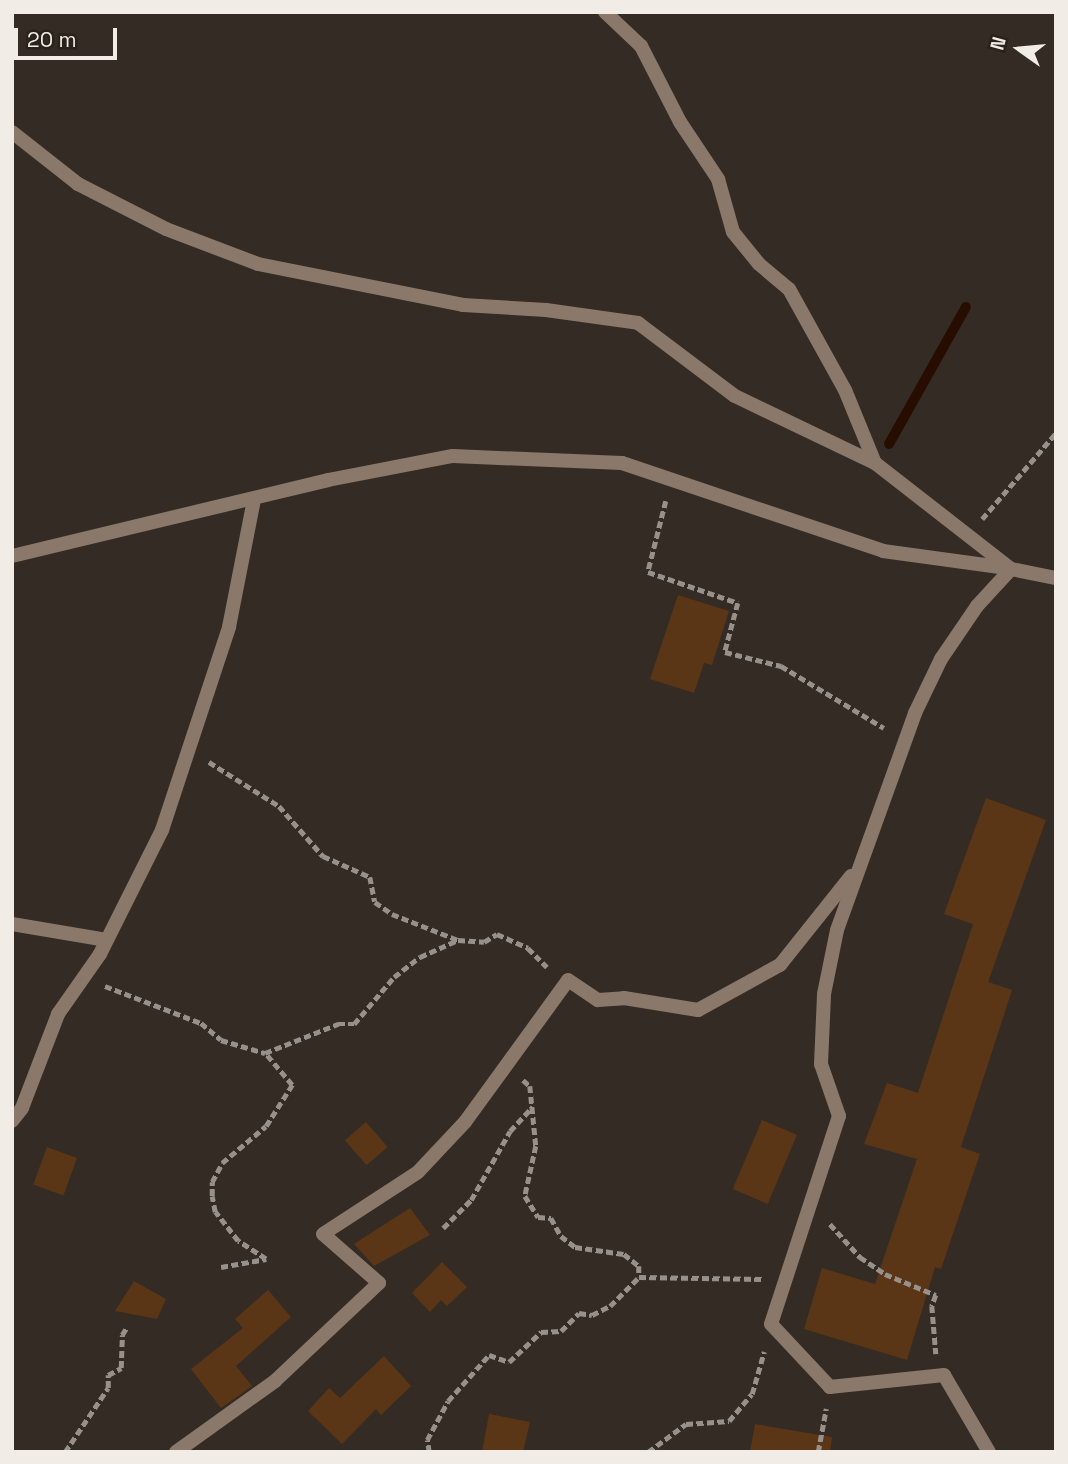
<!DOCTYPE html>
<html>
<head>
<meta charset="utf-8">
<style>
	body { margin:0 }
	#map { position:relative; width:1068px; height:1464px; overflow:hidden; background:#342b24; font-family:"Space Grotesk",sans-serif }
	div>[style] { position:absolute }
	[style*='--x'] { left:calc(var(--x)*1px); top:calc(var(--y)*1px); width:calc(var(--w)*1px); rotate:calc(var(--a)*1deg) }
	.stream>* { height:10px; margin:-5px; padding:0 5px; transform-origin:5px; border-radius:5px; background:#260d00 }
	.building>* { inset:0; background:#5a3616; transform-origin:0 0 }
	.path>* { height:4.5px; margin-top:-2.25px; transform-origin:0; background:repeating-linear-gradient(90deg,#98918b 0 7px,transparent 0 10.5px) }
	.street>* { height:14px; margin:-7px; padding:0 7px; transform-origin:7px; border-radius:7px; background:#8a786a }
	span { translate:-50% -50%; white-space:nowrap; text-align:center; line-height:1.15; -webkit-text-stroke:6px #2a211a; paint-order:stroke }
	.frame { position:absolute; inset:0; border:14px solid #f2ece7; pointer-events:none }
	.north { position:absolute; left:984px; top:14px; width:70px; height:70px; -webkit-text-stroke:5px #2a211a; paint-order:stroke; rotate:285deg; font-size:19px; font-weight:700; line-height:28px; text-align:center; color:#f2ece7 }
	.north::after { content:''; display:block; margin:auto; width:24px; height:32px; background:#f2ece7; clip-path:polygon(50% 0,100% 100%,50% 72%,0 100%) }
	.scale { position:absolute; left:14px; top:28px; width:103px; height:32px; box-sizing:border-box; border:4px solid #f2ece7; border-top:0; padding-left:9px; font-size:21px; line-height:24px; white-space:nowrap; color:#f2ece7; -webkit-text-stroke:5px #2a211a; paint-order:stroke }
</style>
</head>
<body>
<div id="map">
	<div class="stream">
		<i style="--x:889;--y:444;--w:157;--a:-60.7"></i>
	</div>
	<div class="building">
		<i style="clip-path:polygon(678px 595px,729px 611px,712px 665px,704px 663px,694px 693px,650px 679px)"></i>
		<i style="clip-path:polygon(986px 798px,1046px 820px,988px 982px,1012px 990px,961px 1147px,980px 1154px,941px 1269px,935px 1267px,907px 1360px,804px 1329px,822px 1268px,875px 1284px,917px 1159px,864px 1144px,887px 1083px,918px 1093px,973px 924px,944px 914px)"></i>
		<i style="left:762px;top:1120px;width:38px;height:75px;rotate:23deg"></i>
		<i style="left:366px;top:1122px;width:33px;height:28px;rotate:49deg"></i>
		<i style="left:47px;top:1147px;width:32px;height:40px;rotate:20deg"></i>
		<i style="clip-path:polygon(410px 1208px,430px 1235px,374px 1266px,354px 1244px)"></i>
		<i style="clip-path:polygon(442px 1262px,467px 1287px,447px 1306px,441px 1300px,430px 1312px,412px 1293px)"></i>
		<i style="clip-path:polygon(134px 1281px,166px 1299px,157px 1319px,115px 1311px)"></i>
		<i style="clip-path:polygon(268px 1290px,291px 1317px,236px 1366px,252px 1386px,221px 1408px,191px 1369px,243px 1328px,235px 1319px)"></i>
		<i style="clip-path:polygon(384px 1356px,411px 1386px,381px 1415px,376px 1409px,342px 1444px,308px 1411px,329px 1388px,340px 1398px)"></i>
		<i style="clip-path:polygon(489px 1414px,530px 1422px,523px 1452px,482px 1452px)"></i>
		<i style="clip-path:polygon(755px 1424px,832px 1437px,830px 1452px,750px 1452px)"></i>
	</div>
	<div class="path">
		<i style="--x:666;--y:501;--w:73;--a:104.2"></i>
		<i style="--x:648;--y:572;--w:95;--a:19"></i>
		<i style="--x:738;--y:603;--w:51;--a:104.9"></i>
		<i style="--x:725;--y:652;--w:58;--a:14"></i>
		<i style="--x:781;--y:666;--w:120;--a:31"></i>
		<i style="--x:982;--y:519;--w:113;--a:-49.3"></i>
		<i style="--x:209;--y:762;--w:83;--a:32.2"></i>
		<i style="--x:279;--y:806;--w:67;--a:48.7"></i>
		<i style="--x:323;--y:856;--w:51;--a:24.1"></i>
		<i style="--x:370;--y:877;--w:25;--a:79"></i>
		<i style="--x:375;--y:902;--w:21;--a:35"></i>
		<i style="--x:392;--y:914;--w:71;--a:21.5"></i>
		<i style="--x:105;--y:986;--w:103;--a:21.1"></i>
		<i style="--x:201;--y:1023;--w:26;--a:40"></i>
		<i style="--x:221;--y:1040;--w:46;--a:16.5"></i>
		<i style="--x:265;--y:1053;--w:79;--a:-21.7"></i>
		<i style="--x:338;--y:1024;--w:16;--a:0"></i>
		<i style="--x:354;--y:1024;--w:62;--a:-49.6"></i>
		<i style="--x:394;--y:977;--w:33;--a:-38"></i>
		<i style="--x:420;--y:957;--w:42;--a:-24.1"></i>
		<i style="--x:458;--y:940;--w:26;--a:4"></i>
		<i style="--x:484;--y:942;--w:15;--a:-32"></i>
		<i style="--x:497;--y:934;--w:34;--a:24"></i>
		<i style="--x:528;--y:948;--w:27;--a:45"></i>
		<i style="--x:523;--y:1080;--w:9;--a:41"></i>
		<i style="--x:530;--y:1086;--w:60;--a:84.3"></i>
		<i style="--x:536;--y:1146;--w:51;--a:102.4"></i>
		<i style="--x:525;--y:1196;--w:25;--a:58"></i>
		<i style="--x:538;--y:1217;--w:13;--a:4"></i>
		<i style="--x:551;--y:1218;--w:21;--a:61"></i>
		<i style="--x:561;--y:1236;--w:18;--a:38"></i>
		<i style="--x:575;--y:1247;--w:49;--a:8.1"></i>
		<i style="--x:624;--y:1254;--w:19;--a:39"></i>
		<i style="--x:639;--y:1266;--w:11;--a:90"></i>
		<i style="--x:639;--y:1277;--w:123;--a:0.9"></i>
		<i style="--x:830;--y:1224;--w:45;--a:47.7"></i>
		<i style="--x:860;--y:1257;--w:30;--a:34"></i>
		<i style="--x:885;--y:1274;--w:55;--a:22.4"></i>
		<i style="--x:936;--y:1295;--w:12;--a:110"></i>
		<i style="--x:932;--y:1306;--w:48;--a:85.2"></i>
		<i style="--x:443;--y:1228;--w:40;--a:-45"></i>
		<i style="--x:471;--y:1200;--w:79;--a:-60.5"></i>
		<i style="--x:510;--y:1131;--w:33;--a:-47"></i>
		<i style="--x:221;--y:1267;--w:46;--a:-10.1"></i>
		<i style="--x:266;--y:1259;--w:33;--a:-147"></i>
		<i style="--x:238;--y:1241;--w:37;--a:-128"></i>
		<i style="--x:215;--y:1212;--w:16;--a:-101"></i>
		<i style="--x:212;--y:1196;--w:14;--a:-90"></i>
		<i style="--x:212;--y:1182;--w:21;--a:-62"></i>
		<i style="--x:222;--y:1163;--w:57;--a:-40.1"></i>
		<i style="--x:266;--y:1126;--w:49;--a:-57.6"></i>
		<i style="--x:292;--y:1085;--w:42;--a:-130.2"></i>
		<i style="--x:65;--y:1452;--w:77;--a:-56.1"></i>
		<i style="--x:108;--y:1388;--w:13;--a:-90"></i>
		<i style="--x:108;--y:1375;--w:15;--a:-28"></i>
		<i style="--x:121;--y:1368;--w:33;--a:-88"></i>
		<i style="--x:122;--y:1335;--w:9;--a:-58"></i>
		<i style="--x:429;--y:1452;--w:12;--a:-99"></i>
		<i style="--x:427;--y:1440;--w:44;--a:-61.7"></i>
		<i style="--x:448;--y:1401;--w:62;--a:-48.3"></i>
		<i style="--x:489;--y:1355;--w:21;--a:19"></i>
		<i style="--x:509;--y:1362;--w:44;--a:-43.2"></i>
		<i style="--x:541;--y:1332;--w:20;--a:-3"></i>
		<i style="--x:561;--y:1331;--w:25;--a:-45"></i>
		<i style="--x:579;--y:1313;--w:13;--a:9"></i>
		<i style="--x:592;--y:1315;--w:20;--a:-27"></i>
		<i style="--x:610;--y:1306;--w:41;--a:-45"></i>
		<i style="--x:648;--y:1452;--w:47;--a:-36.4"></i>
		<i style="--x:686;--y:1424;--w:43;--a:-4"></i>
		<i style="--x:729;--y:1421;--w:35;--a:-50"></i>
		<i style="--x:752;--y:1394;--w:44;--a:-74.1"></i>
		<i style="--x:818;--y:1452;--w:44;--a:-79.5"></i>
	</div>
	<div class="street">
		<i style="--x:605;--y:12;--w:50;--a:43.4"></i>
		<i style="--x:641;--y:46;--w:85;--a:62.8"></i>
		<i style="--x:680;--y:122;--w:69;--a:56.3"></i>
		<i style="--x:718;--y:179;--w:55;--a:74.2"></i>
		<i style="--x:733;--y:232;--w:41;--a:50.9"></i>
		<i style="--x:759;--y:264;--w:39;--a:40"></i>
		<i style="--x:789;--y:289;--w:115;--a:61"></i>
		<i style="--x:845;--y:390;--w:79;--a:67.7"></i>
		<i style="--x:12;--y:132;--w:84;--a:38.2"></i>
		<i style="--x:78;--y:184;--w:99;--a:27.1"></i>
		<i style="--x:166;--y:229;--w:98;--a:20.8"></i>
		<i style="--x:258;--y:264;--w:209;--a:11.3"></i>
		<i style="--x:463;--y:305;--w:83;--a:3.4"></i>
		<i style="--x:546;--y:310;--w:93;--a:8"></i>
		<i style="--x:638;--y:323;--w:121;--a:37"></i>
		<i style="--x:735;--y:396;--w:155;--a:25.6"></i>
		<i style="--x:875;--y:463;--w:172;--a:37.9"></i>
		<i style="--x:1011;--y:569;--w:46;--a:11.3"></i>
		<i style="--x:12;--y:556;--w:325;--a:-13.5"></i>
		<i style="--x:328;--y:480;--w:127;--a:-10.9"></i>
		<i style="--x:453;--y:456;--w:169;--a:2.4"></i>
		<i style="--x:622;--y:463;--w:275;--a:18.6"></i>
		<i style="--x:883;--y:551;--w:125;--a:7.8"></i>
		<i style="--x:12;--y:924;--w:96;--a:9.6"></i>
		<i style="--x:12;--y:1121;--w:16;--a:-52"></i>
		<i style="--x:22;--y:1108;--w:101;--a:-69"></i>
		<i style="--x:58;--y:1014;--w:73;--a:-55"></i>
		<i style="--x:100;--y:954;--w:139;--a:-63.4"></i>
		<i style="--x:162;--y:830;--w:214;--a:-71.7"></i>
		<i style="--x:229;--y:627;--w:130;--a:-78.9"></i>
		<i style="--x:176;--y:1452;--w:122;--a:-35.6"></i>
		<i style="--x:275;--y:1381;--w:143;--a:-43.3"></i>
		<i style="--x:379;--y:1283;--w:74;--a:-138.8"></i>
		<i style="--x:323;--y:1234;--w:113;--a:-33.1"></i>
		<i style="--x:418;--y:1172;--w:69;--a:-46.8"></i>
		<i style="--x:465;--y:1122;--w:175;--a:-54"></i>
		<i style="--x:568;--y:980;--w:36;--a:34"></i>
		<i style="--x:598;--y:1000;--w:26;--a:-4"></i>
		<i style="--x:624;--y:998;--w:75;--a:9.2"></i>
		<i style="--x:698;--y:1010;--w:94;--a:-28.8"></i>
		<i style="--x:780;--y:965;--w:114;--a:-51.4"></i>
		<i style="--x:989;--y:1452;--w:89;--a:-120.3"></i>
		<i style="--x:944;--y:1375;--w:115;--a:174"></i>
		<i style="--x:830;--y:1387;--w:86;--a:-133.1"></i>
		<i style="--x:771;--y:1324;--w:219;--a:-71.9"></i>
		<i style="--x:839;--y:1116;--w:55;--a:-109.1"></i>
		<i style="--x:821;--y:1064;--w:70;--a:-87.5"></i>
		<i style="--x:824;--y:994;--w:65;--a:-78.5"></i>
		<i style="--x:837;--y:930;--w:231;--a:-70.2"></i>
		<i style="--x:915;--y:713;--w:60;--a:-64.3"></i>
		<i style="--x:941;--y:659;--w:64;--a:-55.8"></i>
		<i style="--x:977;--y:606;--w:50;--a:-47.4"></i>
	</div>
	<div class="frame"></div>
	<div class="north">N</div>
	<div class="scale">20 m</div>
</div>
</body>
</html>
